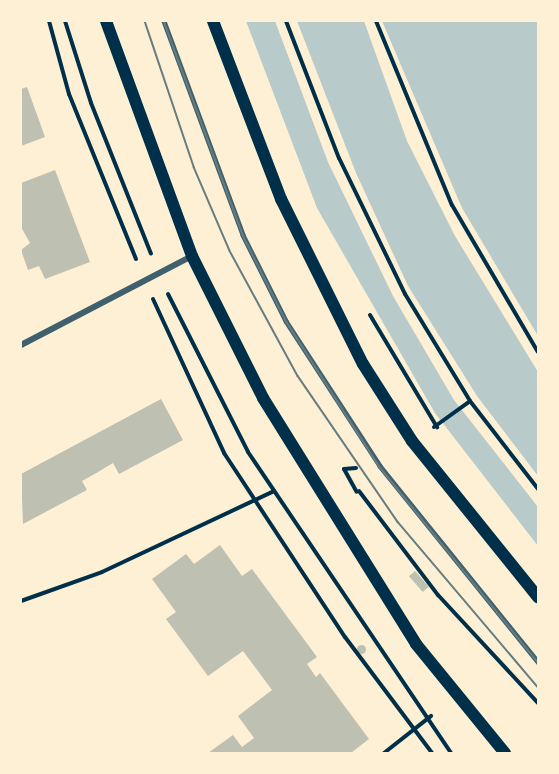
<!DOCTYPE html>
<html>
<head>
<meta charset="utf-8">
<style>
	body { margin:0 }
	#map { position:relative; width:559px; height:774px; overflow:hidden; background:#fdf0d5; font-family:"Playfair Display",serif }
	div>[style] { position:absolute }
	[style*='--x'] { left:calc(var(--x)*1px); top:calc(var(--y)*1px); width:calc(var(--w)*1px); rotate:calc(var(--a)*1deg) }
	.green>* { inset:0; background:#b9caca }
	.building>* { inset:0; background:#bec0b2; transform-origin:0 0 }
	.round { border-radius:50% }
	.path>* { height:4px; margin:-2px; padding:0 2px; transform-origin:2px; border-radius:2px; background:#003049 }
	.service>* { height:4.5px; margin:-2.25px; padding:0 2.25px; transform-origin:2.25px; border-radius:2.25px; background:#3f606c }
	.minor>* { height:6px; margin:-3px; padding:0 3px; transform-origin:3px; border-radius:3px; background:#3f606c }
	.secondary>* { height:12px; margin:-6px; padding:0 6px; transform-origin:6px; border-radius:6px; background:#003049 }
	.tram>* { height:1.5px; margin:-0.75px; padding:0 0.75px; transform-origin:0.75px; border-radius:0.75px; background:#657d81 }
	span { translate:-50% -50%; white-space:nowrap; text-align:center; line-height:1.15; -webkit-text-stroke:6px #fdf0d5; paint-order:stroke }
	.frame { position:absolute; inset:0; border:22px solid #fdf0d5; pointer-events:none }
</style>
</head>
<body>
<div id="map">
	<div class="green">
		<i style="clip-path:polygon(246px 21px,275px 21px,328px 162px,393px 296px,454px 400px,538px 507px,538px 546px,435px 413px,317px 208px)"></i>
		<i style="clip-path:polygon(297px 21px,364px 21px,407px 141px,455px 236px,538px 372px,538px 476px,477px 396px,408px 286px,356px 173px)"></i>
		<i style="clip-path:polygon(382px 21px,538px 21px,538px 336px,462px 208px)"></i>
	</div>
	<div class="building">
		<i style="clip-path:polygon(27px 87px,45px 137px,21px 146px,21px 89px)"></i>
		<i style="clip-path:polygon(55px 170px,90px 262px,45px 279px,39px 266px,28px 270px,21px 250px,30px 243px,21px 227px,21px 183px)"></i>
		<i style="clip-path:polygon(161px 399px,183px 440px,119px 474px,113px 463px,98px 472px,82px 481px,87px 490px,23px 524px,21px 474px)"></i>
		<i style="clip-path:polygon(220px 545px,242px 576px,252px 569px,317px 657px,307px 664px,316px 677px,320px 673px,369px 739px,351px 753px,208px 753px,233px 735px,242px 747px,254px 738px,238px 716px,272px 690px,243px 651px,208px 676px,166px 619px,176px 612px,152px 579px,186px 554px,194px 564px)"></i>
		<i style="left:415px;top:571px;width:21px;height:8px;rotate:49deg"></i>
		<i class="round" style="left:356.5px;top:644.5px;width:9px;height:9px"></i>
	</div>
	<div class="path">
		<i style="--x:49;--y:21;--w:76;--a:74.7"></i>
		<i style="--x:69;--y:94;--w:178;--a:67.9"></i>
		<i style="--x:65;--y:21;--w:86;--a:72.4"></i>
		<i style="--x:91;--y:103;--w:162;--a:68.3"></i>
		<i style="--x:286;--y:21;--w:147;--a:68.9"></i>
		<i style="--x:339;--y:158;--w:151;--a:64.1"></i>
		<i style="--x:405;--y:294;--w:125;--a:58.7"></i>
		<i style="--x:470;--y:401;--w:111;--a:52.3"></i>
		<i style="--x:376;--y:21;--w:199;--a:67.6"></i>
		<i style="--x:452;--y:205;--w:170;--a:59.7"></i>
		<i style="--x:168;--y:294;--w:177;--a:63.1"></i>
		<i style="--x:248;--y:452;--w:363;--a:56"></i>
		<i style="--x:153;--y:299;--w:170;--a:65.2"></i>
		<i style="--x:224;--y:453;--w:220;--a:56.7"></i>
		<i style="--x:345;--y:637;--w:145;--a:53.1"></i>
		<i style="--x:370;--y:315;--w:131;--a:59.1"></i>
		<i style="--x:434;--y:427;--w:44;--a:-35.8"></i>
		<i style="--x:356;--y:468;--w:12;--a:175"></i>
		<i style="--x:344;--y:469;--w:26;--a:61"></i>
		<i style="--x:359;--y:491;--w:131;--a:52.8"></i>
		<i style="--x:438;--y:595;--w:147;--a:47.2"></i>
		<i style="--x:21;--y:601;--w:86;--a:-19.7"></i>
		<i style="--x:102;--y:572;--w:190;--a:-25.2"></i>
		<i style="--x:384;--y:753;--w:60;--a:-38.2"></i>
	</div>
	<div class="service">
		<i style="--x:164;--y:21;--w:228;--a:69.7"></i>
		<i style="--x:243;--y:235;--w:96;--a:63.4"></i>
		<i style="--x:286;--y:321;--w:173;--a:57"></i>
		<i style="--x:380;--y:466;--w:252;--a:51.1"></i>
	</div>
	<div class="minor">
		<i style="--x:21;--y:345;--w:193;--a:-27.5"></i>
	</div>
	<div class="secondary">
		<i style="--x:106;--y:21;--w:250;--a:69.9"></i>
		<i style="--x:192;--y:256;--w:159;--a:63.4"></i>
		<i style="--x:263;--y:398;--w:290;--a:58.1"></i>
		<i style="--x:416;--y:644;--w:141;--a:50.8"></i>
		<i style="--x:213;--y:21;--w:191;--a:69.1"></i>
		<i style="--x:281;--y:199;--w:184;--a:63.6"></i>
		<i style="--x:363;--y:364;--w:91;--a:57.5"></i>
		<i style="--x:412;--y:441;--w:201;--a:51.1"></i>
	</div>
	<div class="tram">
		<i style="--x:145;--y:21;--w:154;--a:71.4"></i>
		<i style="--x:194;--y:167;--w:91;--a:66.8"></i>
		<i style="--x:230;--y:251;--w:142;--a:61.5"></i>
		<i style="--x:298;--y:376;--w:177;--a:55.6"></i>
		<i style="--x:398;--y:522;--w:216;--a:49.7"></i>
		<i style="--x:164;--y:21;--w:228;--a:69.7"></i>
		<i style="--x:243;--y:235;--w:96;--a:63.4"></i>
		<i style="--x:286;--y:321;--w:172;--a:57.3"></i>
		<i style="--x:379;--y:466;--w:252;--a:51"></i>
	</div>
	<div class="frame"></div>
</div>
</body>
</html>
